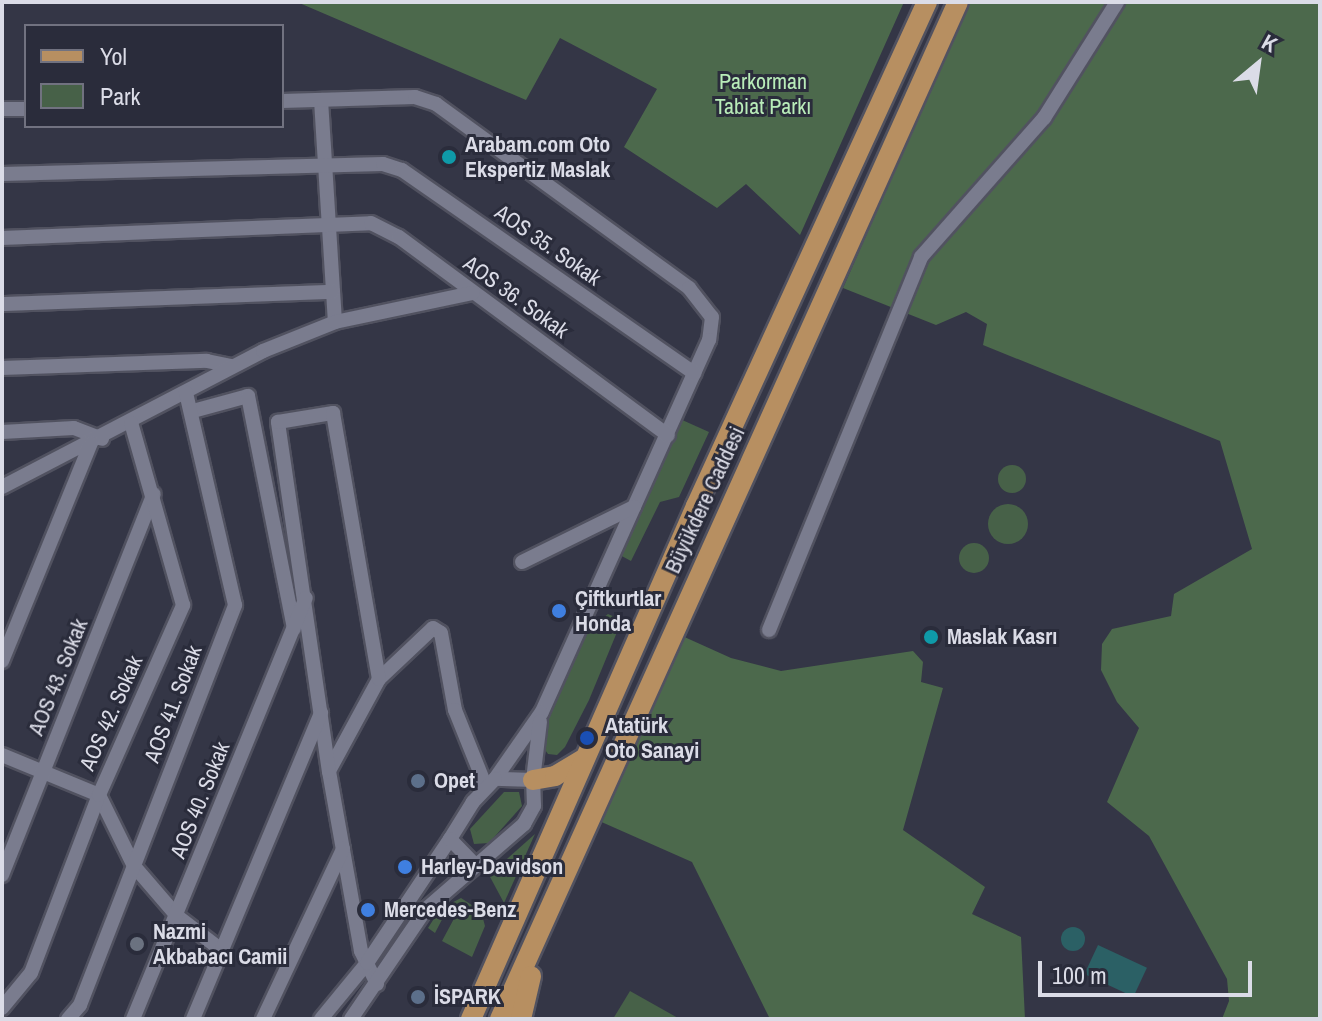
<!DOCTYPE html>
<html>
<head>
<meta charset="utf-8">
<style>
	body { margin:0 }
	#map { position:relative; width:1322px; height:1021px; overflow:hidden; background:#343646; font-family:"Archivo Narrow",sans-serif }
	div>[style] { position:absolute }
	[style*='--x'] { left:calc(var(--x)*1px); top:calc(var(--y)*1px); width:calc(var(--w)*1px); rotate:calc(var(--a)*1deg) }
	.green>* { inset:0; background:#476148 }
	.round { border-radius:50% }
	.forest>* { inset:0; background:#4c694c }
	.water>* { inset:0; background:#2b6065; transform-origin:0 0 }
	.roads { filter:drop-shadow(2px 0 #515260) drop-shadow(-2px 0 #515260) drop-shadow(0 2px #515260) drop-shadow(0 -2px #515260) }
	.street>* { height:14px; margin:-7px; padding:0 7px; transform-origin:7px; border-radius:7px; background:#7a7c8e }
	.primary>* { height:20px; margin:-10px; padding:0 10px; transform-origin:10px; border-radius:10px; background:#b78f61 }
	.dots>* { width:22px; height:22px; translate:-50% -50%; box-sizing:border-box; border:4px solid #2a2c3b; border-radius:50% }
	span { translate:-50% -50%; white-space:nowrap; text-align:center; line-height:1.15; -webkit-text-stroke:6px #2a2c3b; paint-order:stroke }
	.park-label { font-size:22px; color:#b9ecb9 }
	.poi-label { font-size:22px; color:#dbdce7; font-weight:700 }
	.left { translate:0 -50%; text-align:left }
	.street-label { font-size:22px; color:#dbdce7 }
	.frame { position:absolute; inset:0; border:4px solid #dbdce7; pointer-events:none }
	.legend { position:absolute; left:24px; top:24px; width:260px; height:104px; box-sizing:border-box; background:#2a2c3b; border:2px solid #717280; margin:0; padding:10px 14px; list-style:none; font-size:24px; color:#dbdce7 }
	.legend li { display:flex; align-items:center; gap:16px; height:40px }
	.legend b { width:40px; border:2px solid #717280 }
	.north { position:absolute; left:1218px; top:24px; width:80px; height:80px; -webkit-text-stroke:6px #2a2c3b; paint-order:stroke; rotate:29deg; font-size:22px; font-weight:700; line-height:32px; text-align:center; color:#dbdce7 }
	.north::after { content:''; display:block; margin:auto; width:28px; height:36px; background:#dbdce7; clip-path:polygon(50% 0,100% 100%,50% 72%,0 100%) }
	.scale { position:absolute; left:1038px; top:961px; width:214px; height:36px; box-sizing:border-box; border:4px solid #dbdce7; border-top:0; padding-left:10px; font-size:24px; line-height:28px; white-space:nowrap; color:#dbdce7; -webkit-text-stroke:6px #2a2c3b; paint-order:stroke }
</style>
</head>
<body>
<div id="map">
	<div class="green">
		<i style="clip-path:polygon(680px 419px,709px 432px,679px 497px,660px 502px,631px 561px,616px 553px)"></i>
		<i class="round" style="left:998px;top:465px;width:28px;height:28px"></i>
		<i class="round" style="left:988px;top:504px;width:40px;height:40px"></i>
		<i class="round" style="left:959px;top:543px;width:30px;height:30px"></i>
		<i style="clip-path:polygon(608px 614px,622px 620px,589px 700px,565px 747px,557px 755px,548px 754px,543px 747px,549px 718px,589px 629px)"></i>
		<i style="clip-path:polygon(504px 792px,519px 792px,522px 806px,489px 843px,474px 844px,470px 829px)"></i>
		<i style="clip-path:polygon(535px 834px,504px 903px,489px 875px)"></i>
		<i style="clip-path:polygon(461px 898px,481px 911px,485px 926px,472px 957px,442px 941px,457px 913px,448px 908px,435px 933px,428px 928px,440px 909px)"></i>
		<i style="clip-path:polygon(630px 991px,678px 1018px,678px 1019px,613px 1019px)"></i>
	</div>
	<div class="forest">
		<i style="clip-path:polygon(297px 2px,904px 2px,800px 235px,746px 184px,717px 208px,624px 147px,657px 89px,560px 38px,526px 100px)"></i>
		<i style="clip-path:polygon(969px 2px,1320px 2px,1320px 1019px,1222px 1019px,1229px 1001px,1227px 979px,1149px 836px,1107px 802px,1139px 728px,1117px 702px,1101px 670px,1102px 644px,1112px 629px,1171px 616px,1174px 594px,1252px 549px,1220px 441px,983px 345px,987px 324px,966px 312px,936px 325px,843px 288px)"></i>
		<i style="clip-path:polygon(680px 635px,731px 658px,781px 671px,913px 651px,923px 662px,921px 682px,943px 688px,903px 830px,985px 887px,972px 914px,1021px 937px,1025px 1019px,770px 1019px,692px 862px,597px 820px)"></i>
	</div>
	<div class="water">
		<i class="round" style="left:1061px;top:927px;width:24px;height:24px"></i>
		<i style="left:1098px;top:945px;width:54px;height:32px;rotate:25deg"></i>
	</div>
	<div class="roads">
		<div class="street">
			<i style="--x:321;--y:100;--w:222;--a:86.4"></i>
			<i style="--x:282;--y:101;--w:133;--a:-1.7"></i>
			<i style="--x:415;--y:97;--w:22;--a:18"></i>
			<i style="--x:436;--y:104;--w:313;--a:36"></i>
			<i style="--x:689;--y:288;--w:37;--a:52"></i>
			<i style="--x:712;--y:317;--w:23;--a:97"></i>
			<i style="--x:709;--y:340;--w:409;--a:114.2"></i>
			<i style="--x:541;--y:713;--w:80;--a:124.9"></i>
			<i style="--x:2;--y:109;--w:24;--a:0"></i>
			<i style="--x:2;--y:174;--w:381;--a:-1.5"></i>
			<i style="--x:383;--y:164;--w:20;--a:18"></i>
			<i style="--x:402;--y:170;--w:356;--a:34.8"></i>
			<i style="--x:2;--y:238;--w:369;--a:-2.3"></i>
			<i style="--x:371;--y:223;--w:31;--a:27"></i>
			<i style="--x:399;--y:237;--w:334;--a:36.4"></i>
			<i style="--x:2;--y:304;--w:331;--a:-2.1"></i>
			<i style="--x:2;--y:368;--w:205;--a:-2"></i>
			<i style="--x:207;--y:361;--w:25;--a:12"></i>
			<i style="--x:193;--y:411;--w:57;--a:-15.3"></i>
			<i style="--x:248;--y:396;--w:237;--a:78.8"></i>
			<i style="--x:2;--y:432;--w:72;--a:-3.2"></i>
			<i style="--x:74;--y:428;--w:30;--a:21"></i>
			<i style="--x:2;--y:487;--w:294;--a:-27.5"></i>
			<i style="--x:263;--y:351;--w:78;--a:-21.9"></i>
			<i style="--x:335;--y:322;--w:141;--a:-11.9"></i>
			<i style="--x:522;--y:562;--w:125;--a:-26.2"></i>
			<i style="--x:769;--y:630;--w:403;--a:-67.8"></i>
			<i style="--x:921;--y:257;--w:186;--a:-48.5"></i>
			<i style="--x:1044;--y:118;--w:137;--a:-57.8"></i>
			<i style="--x:2;--y:661;--w:235;--a:-67.8"></i>
			<i style="--x:2;--y:755;--w:105;--a:22.4"></i>
			<i style="--x:99;--y:795;--w:79;--a:63.8"></i>
			<i style="--x:134;--y:866;--w:66;--a:49.3"></i>
			<i style="--x:177;--y:916;--w:54;--a:37.5"></i>
			<i style="--x:329;--y:771;--w:105;--a:-61.5"></i>
			<i style="--x:379;--y:679;--w:74;--a:-43.4"></i>
			<i style="--x:433;--y:628;--w:9;--a:32"></i>
			<i style="--x:441;--y:633;--w:78;--a:79.7"></i>
			<i style="--x:455;--y:710;--w:83;--a:68.1"></i>
			<i style="--x:533;--y:780;--w:59;--a:-83.2"></i>
			<i style="--x:2;--y:875;--w:410;--a:-68.3"></i>
			<i style="--x:377;--y:984;--w:37;--a:-116"></i>
			<i style="--x:361;--y:951;--w:182;--a:-100.1"></i>
			<i style="--x:329;--y:772;--w:354;--a:-98.3"></i>
			<i style="--x:278;--y:422;--w:56;--a:-9.3"></i>
			<i style="--x:333;--y:413;--w:270;--a:80.2"></i>
			<i style="--x:2;--y:1008;--w:45;--a:-50.4"></i>
			<i style="--x:31;--y:973;--w:191;--a:-69.1"></i>
			<i style="--x:99;--y:795;--w:208;--a:-66.1"></i>
			<i style="--x:183;--y:605;--w:189;--a:-105.9"></i>
			<i style="--x:68;--y:1019;--w:18;--a:-49"></i>
			<i style="--x:80;--y:1005;--w:429;--a:-68.8"></i>
			<i style="--x:235;--y:605;--w:218;--a:-103"></i>
			<i style="--x:133;--y:1019;--w:455;--a:-67.7"></i>
			<i style="--x:193;--y:1019;--w:332;--a:-67.3"></i>
			<i style="--x:263;--y:1019;--w:188;--a:-64.8"></i>
			<i style="--x:321;--y:1019;--w:72;--a:-50.6"></i>
			<i style="--x:367;--y:963;--w:149;--a:-56.2"></i>
			<i style="--x:351;--y:1019;--w:133;--a:-55.7"></i>
			<i style="--x:426;--y:909;--w:130;--a:-40.9"></i>
			<i style="--x:524;--y:824;--w:21;--a:-61"></i>
			<i style="--x:534;--y:806;--w:26;--a:-92"></i>
			<i style="--x:533;--y:780;--w:38;--a:-178"></i>
			<i style="--x:495;--y:779;--w:32;--a:134"></i>
			<i style="--x:473;--y:802;--w:44;--a:121.9"></i>
			<i style="--x:450;--y:839;--w:35;--a:46"></i>
		</div>
		<div class="primary">
			<i style="--x:533;--y:780;--w:22;--a:-10"></i>
			<i style="--x:555;--y:776;--w:33;--a:-31"></i>
			<i style="--x:471;--y:1019;--w:560;--a:-66.32"></i>
			<i style="--x:696;--y:506;--w:554;--a:-65.38"></i>
			<i style="--x:500;--y:1019;--w:1115;--a:-65.76"></i>
			<i style="--x:521;--y:1019;--w:44;--a:-76.9"></i>
		</div>
	</div>
	<div class="dots">
		<i style="left:449px;top:157px;background:#0f9aa8"></i>
		<i style="left:559px;top:611px;background:#3f7fe0"></i>
		<i style="left:931px;top:637px;background:#0f9aa8"></i>
		<i style="left:587px;top:738px;background:#1a4fb4"></i>
		<i style="left:418px;top:781px;background:#5c6f8a"></i>
		<i style="left:405px;top:867px;background:#3f7fe0"></i>
		<i style="left:368px;top:910px;background:#3f7fe0"></i>
		<i style="left:137px;top:944px;background:#6b7280"></i>
		<i style="left:418px;top:997px;background:#5c6f8a"></i>
	</div>
	<div class="park-label">
		<span style="left:763px;top:94px">Parkorman<br>Tabiat Parkı</span>
	</div>
	<div class="poi-label">
		<span class="left" style="left:465px;top:157px">Arabam.com Oto<br>Ekspertiz Maslak</span>
		<span class="left" style="left:575px;top:611px">Çiftkurtlar<br>Honda</span>
		<span class="left" style="left:947px;top:637px">Maslak Kasrı</span>
		<span class="left" style="left:605px;top:738px">Atatürk<br>Oto Sanayi</span>
		<span class="left" style="left:434px;top:781px">Opet</span>
		<span class="left" style="left:421px;top:867px">Harley-Davidson</span>
		<span class="left" style="left:384px;top:910px">Mercedes-Benz</span>
		<span class="left" style="left:153px;top:944px">Nazmi<br>Akbabacı Camii</span>
		<span class="left" style="left:434px;top:997px">İSPARK</span>
	</div>
	<div class="street-label">
		<span style="left:548px;top:245px;rotate:35deg">AOS 35. Sokak</span>
		<span style="left:516px;top:297px;rotate:36deg">AOS 36. Sokak</span>
		<span style="left:705px;top:500px;rotate:-65deg">Büyükdere Caddesi</span>
		<span style="left:58px;top:677px;rotate:-68deg">AOS 43. Sokak</span>
		<span style="left:173px;top:704px;rotate:-69deg">AOS 41. Sokak</span>
		<span style="left:111px;top:713px;rotate:-66deg">AOS 42. Sokak</span>
		<span style="left:200px;top:800px;rotate:-68deg">AOS 40. Sokak</span>
	</div>
	<div class="frame"></div>
	<ul class="legend">
	<li><b style="height:10px;background:#b78f61"></b>Yol</li>
	<li><b style="height:22px;background:#476148"></b>Park</li>
	</ul>
	<div class="north">K</div>
	<div class="scale">100 m</div>
</div>
</body>
</html>
